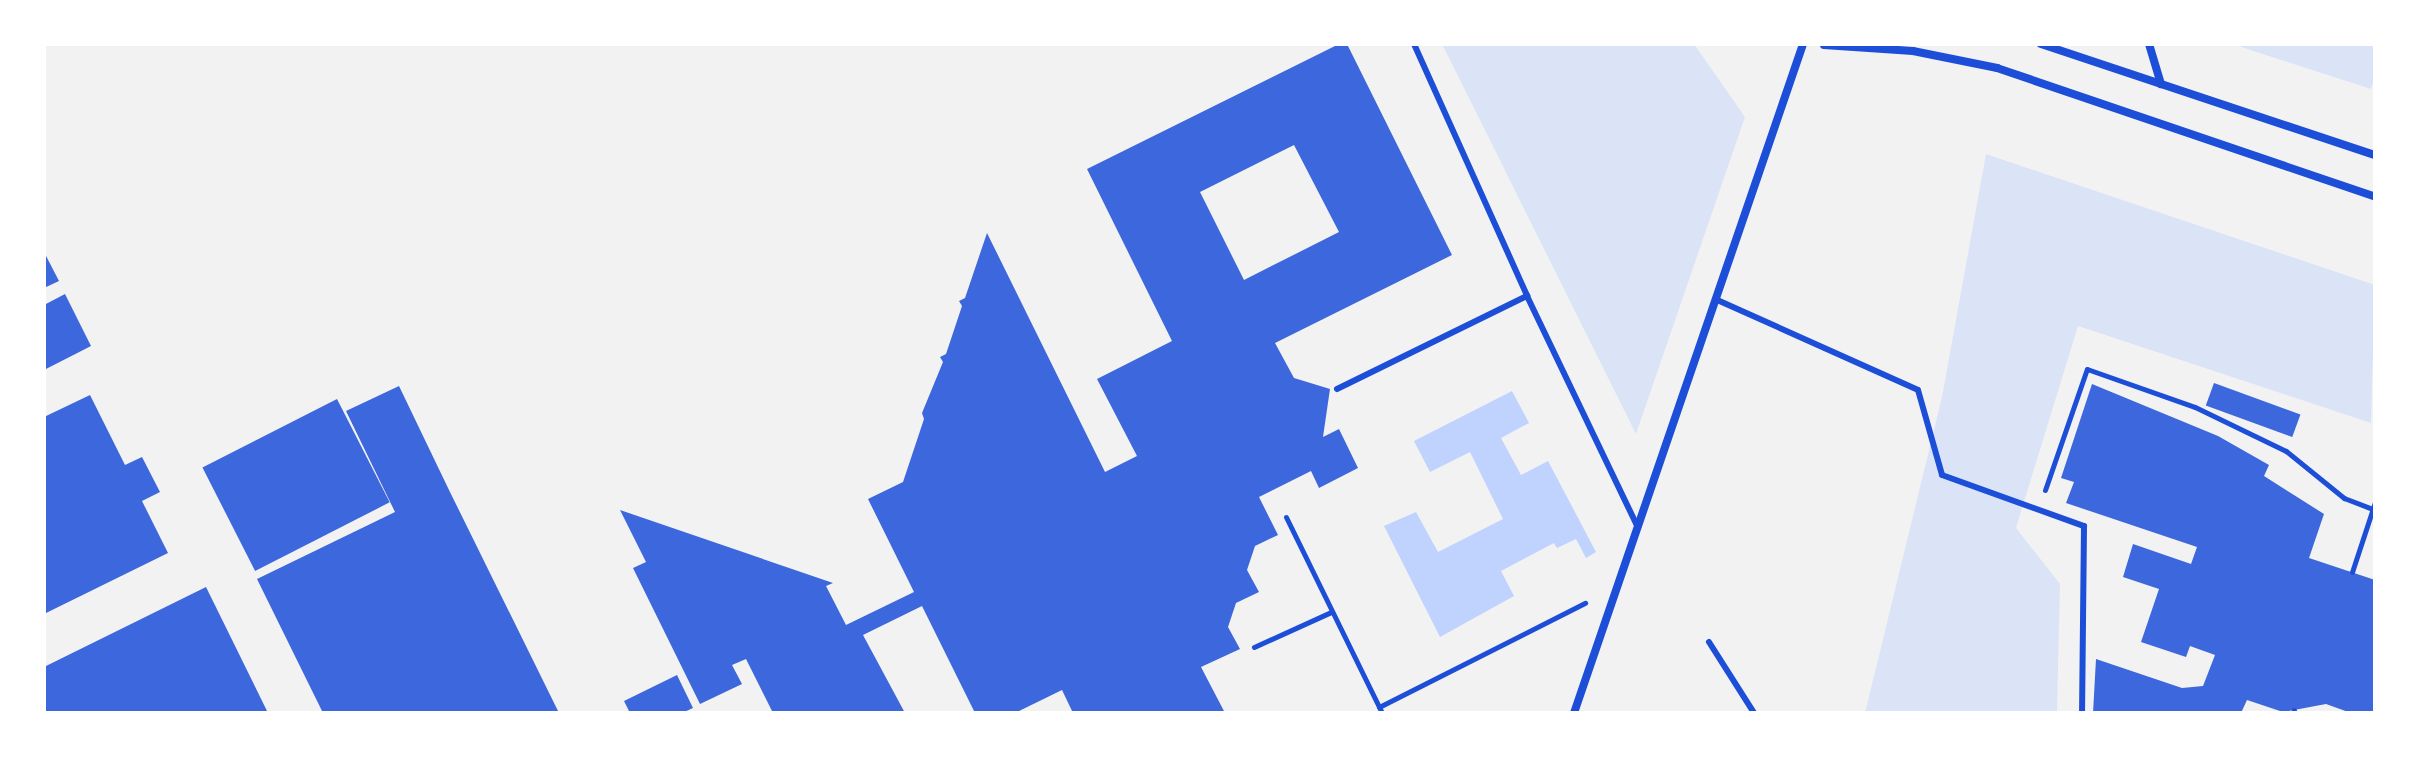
<!DOCTYPE html>
<html>
<head>
<meta charset="utf-8">
<style>
	body { margin:0 }
	#map { position:relative; width:2419px; height:757px; overflow:hidden; background:#f2f2f2; font-family:"Open Sans",sans-serif }
	div>[style] { position:absolute }
	.green>* { inset:0; background:#dbe4f7 }
	.water>* { inset:0; background:#bfd3fe }
	.building>* { inset:0; background:#3d67dc; transform-origin:0 0 }
	.path>* { height:5px; margin:-2.5px; padding:0 2.5px; transform-origin:2.5px; border-radius:2.5px; background:#1d4ed8 }
	.service>* { height:6px; margin:-3px; padding:0 3px; transform-origin:3px; border-radius:3px; background:#1d4ed8 }
	.minor>* { height:8px; margin:-4px; padding:0 4px; transform-origin:4px; border-radius:4px; background:#1d4ed8 }
	span { translate:-50% -50%; white-space:nowrap; text-align:center; line-height:1.15; -webkit-text-stroke:7px #fff; paint-order:stroke }
	.frame { position:absolute; inset:0; border:46px solid #fff; pointer-events:none }
</style>
</head>
<body>
<div id="map">
	<div class="green">
		<div style="clip-path:polygon(1442px 44px,1694px 44px,1745px 117px,1636px 434px)"></div>
		<div style="clip-path:polygon(2232px 44px,2375px 44px,2375px 77px,2371px 89px)"></div>
		<div style="clip-path:polygon(1986px 154px,2375px 285px,2371px 423px,2078px 326px,2016px 528px,2060px 584px,2057px 713px,1865px 713px,1942px 397px)"></div>
	</div>
	<div class="water">
		<div style="clip-path:polygon(1512px 391px,1529px 423px,1501px 438px,1521px 475px,1548px 461px,1596px 552px,1586px 558px,1576px 539px,1557px 548px,1554px 543px,1501px 571px,1514px 596px,1440px 637px,1384px 526px,1416px 512px,1438px 552px,1503px 519px,1470px 452px,1430px 472px,1414px 441px)"></div>
	</div>
	<div class="building">
		<div style="clip-path:polygon(evenodd,1339px 44px,1347px 44px,1452px 255px,1275px 343px,1294px 378px,1330px 389px,1323px 437px,1339px 429px,1358px 468px,1319px 488px,1311px 471px,1259px 497px,1278px 535px,1255px 546px,1247px 570px,1259px 592px,1236px 603px,1228px 627px,1240px 649px,1201px 667px,1225px 713px,1073px 713px,1062px 690px,1015px 713px,975px 713px,922px 606px,863px 635px,905px 713px,773px 713px,746px 659px,732px 665px,742px 684px,700px 704px,633px 568px,646px 562px,620px 510px,833px 583px,826px 586px,846px 625px,914px 592px,868px 499px,903px 482px,924px 419px,922px 413px,943px 362px,940px 357px,946px 354px,962px 306px,959px 301px,965px 298px,987px 233px,1105px 472px,1137px 456px,1097px 379px,1172px 341px,1087px 169px,1339px 44px,1294px 145px,1339px 232px,1244px 280px,1200px 192px,1294px 145px)"></div>
		<div style="clip-path:polygon(44px 252px,59px 281px,44px 288px)"></div>
		<div style="clip-path:polygon(65px 294px,91px 346px,44px 370px,44px 305px)"></div>
		<div style="left:2214px;top:383px;width:92px;height:24px;rotate:20deg"></div>
		<div style="clip-path:polygon(2092px 384px,2218px 436px,2269px 465px,2264px 476px,2324px 514px,2309px 558px,2375px 580px,2375px 713px,2351px 713px,2326px 704px,2283px 712px,2247px 700px,2241px 713px,2093px 713px,2096px 659px,2182px 688px,2203px 686px,2215px 655px,2190px 646px,2186px 657px,2141px 642px,2159px 589px,2123px 577px,2133px 544px,2191px 564px,2197px 547px,2066px 503px,2074px 482px,2061px 478px)"></div>
		<div style="clip-path:polygon(399px 386px,449px 490px,559px 713px,323px 713px,257px 579px,395px 512px,346px 411px)"></div>
		<div style="clip-path:polygon(90px 395px,125px 465px,142px 457px,160px 492px,142px 501px,168px 553px,44px 614px,44px 417px)"></div>
		<div style="left:337px;top:399px;width:116px;height:151px;rotate:63deg"></div>
		<div style="clip-path:polygon(206px 587px,268px 713px,44px 713px,44px 667px)"></div>
		<div style="clip-path:polygon(677px 675px,693px 708px,682px 713px,630px 713px,624px 701px)"></div>
	</div>
	<div class="path">
		<div style="left:2045px;top:490px;width:128px;rotate:-70.9deg"></div>
		<div style="left:2087px;top:369px;width:114px;rotate:19.4deg"></div>
		<div style="left:2195px;top:407px;width:101px;rotate:25.8deg"></div>
		<div style="left:2286px;top:451px;width:75px;rotate:39deg"></div>
		<div style="left:2344px;top:498px;width:31px;rotate:21deg"></div>
		<div style="left:1286px;top:517px;width:218px;rotate:63.9deg"></div>
		<div style="left:2352px;top:572px;width:74px;rotate:-71.8deg"></div>
		<div style="left:1254px;top:647px;width:85px;rotate:-24.4deg"></div>
		<div style="left:1379px;top:707px;width:231px;rotate:-26.8deg"></div>
		<div style="left:2293px;top:713px;width:3px;rotate:-72deg"></div>
	</div>
	<div class="service">
		<div style="left:1414px;top:44px;width:276px;rotate:65.8deg"></div>
		<div style="left:1715px;top:299px;width:222px;rotate:24.1deg"></div>
		<div style="left:1918px;top:390px;width:88px;rotate:74.2deg"></div>
		<div style="left:1942px;top:475px;width:151px;rotate:19.8deg"></div>
		<div style="left:2084px;top:526px;width:187px;rotate:90.6deg"></div>
		<div style="left:1337px;top:389px;width:212px;rotate:-26.1deg"></div>
		<div style="left:1527px;top:296px;width:257px;rotate:64.4deg"></div>
		<div style="left:1709px;top:642px;width:84px;rotate:57.6deg"></div>
	</div>
	<div class="minor">
		<div style="left:2041px;top:44px;width:352px;rotate:18.4deg"></div>
		<div style="left:2149px;top:44px;width:42px;rotate:73.3deg"></div>
		<div style="left:1824px;top:45px;width:89px;rotate:3.9deg"></div>
		<div style="left:1913px;top:51px;width:86px;rotate:11.4deg"></div>
		<div style="left:1997px;top:68px;width:399px;rotate:18.8deg"></div>
		<div style="left:1574px;top:713px;width:707px;rotate:-71.1deg"></div>
	</div>
	<div class="frame"></div>
</div>
</body>
</html>
